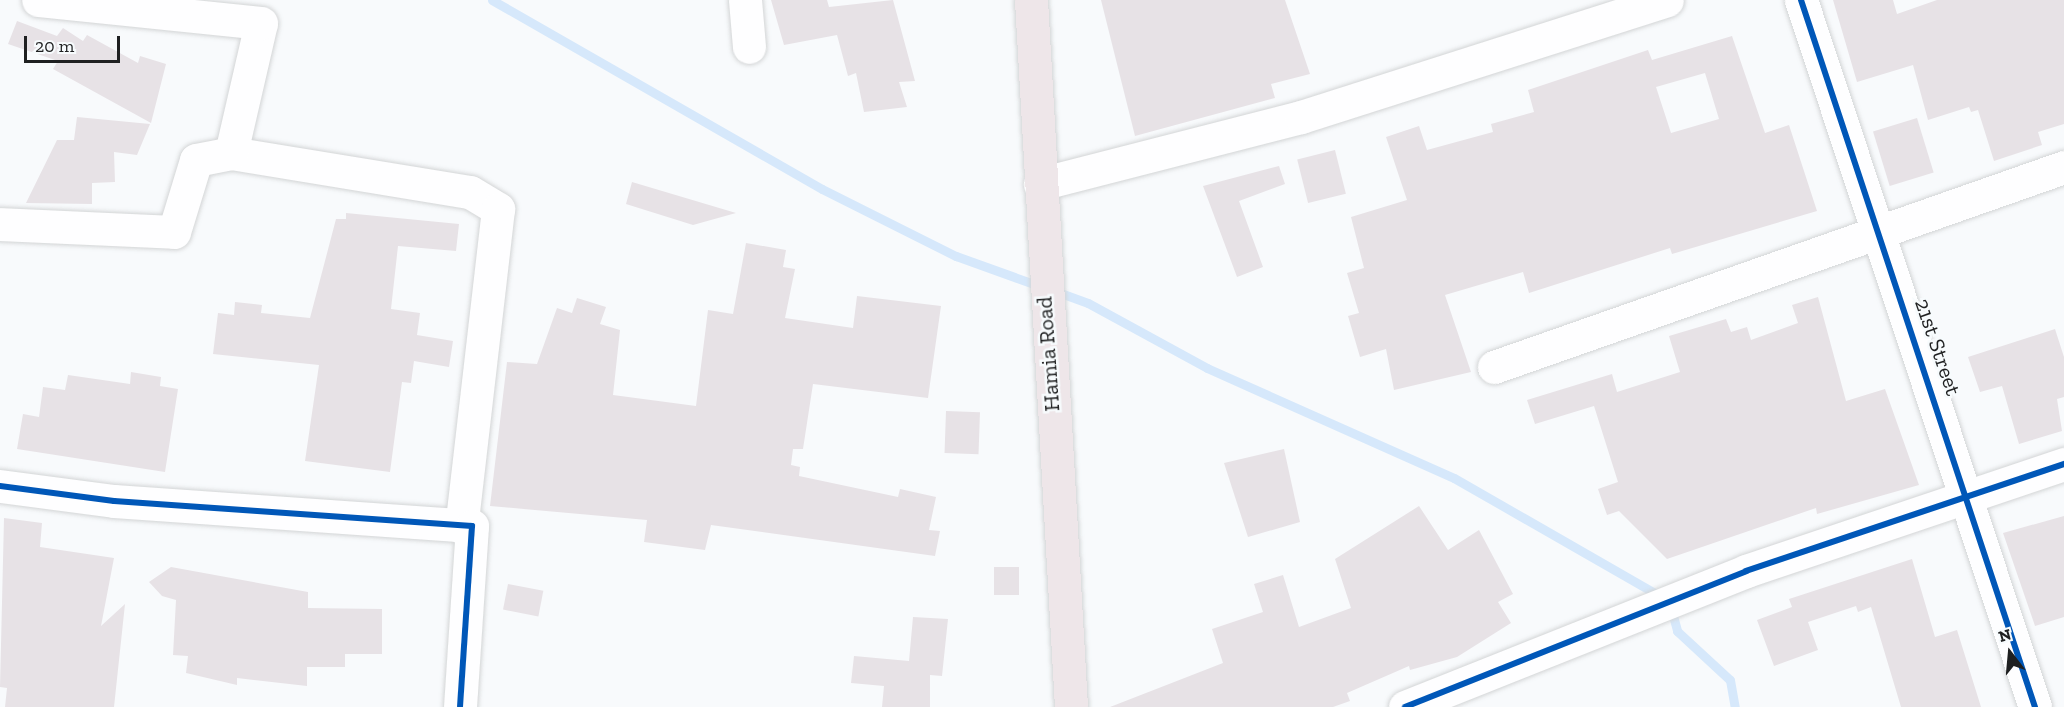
<!DOCTYPE html>
<html>
<head>
<meta charset="utf-8">
<style>
	body { margin:0 }
	#map { position:relative; width:2064px; height:707px; overflow:hidden; background:#f8fafc; font-family:"Zilla Slab",serif }
	div>[style] { position:absolute }
	.stream>* { height:9px; margin:-4.5px; padding:0 4.5px; transform-origin:4.5px; border-radius:4.5px; background:#d6e8fb }
	.building>* { inset:0; background:#e7e2e6; transform-origin:0 0 }
	.roads { filter:drop-shadow(0 0 2px #d3d5d6) drop-shadow(0 0 2px #d3d5d6) }
	.minor>* { height:33px; margin:-16.5px; padding:0 16.5px; transform-origin:16.5px; border-radius:16.5px; background:#fefeff }
	.major>* { height:33px; margin:-16.5px; padding:0 16.5px; transform-origin:16.5px; border-radius:16.5px; background:#eee6e9 }
	.cycleway>* { height:6px; margin:-3px; padding:0 3px; transform-origin:3px; border-radius:3px; background:#0057b8 }
	span { translate:-50% -50%; white-space:nowrap; text-align:center; line-height:1.15; -webkit-text-stroke:5px #f7fbfd; paint-order:stroke }
	.street-label { font-size:22px; color:#1f2021 }
	.north { position:absolute; left:1980px; top:623px; width:60px; height:60px; -webkit-text-stroke:4px #f7fbfd; paint-order:stroke; rotate:344deg; font-size:16px; font-weight:700; line-height:24px; text-align:center; color:#1f2021 }
	.north::after { content:''; display:block; margin:auto; width:21px; height:27px; background:#1f2021; clip-path:polygon(50% 0,100% 100%,50% 72%,0 100%) }
	.scale { position:absolute; left:24px; top:36px; width:96px; height:27px; box-sizing:border-box; border:3px solid #1f2021; border-top:0; padding-left:8px; font-size:18px; line-height:21px; white-space:nowrap; color:#1f2021; -webkit-text-stroke:4px #f7fbfd; paint-order:stroke }
</style>
</head>
<body>
<div id="map">
	<div class="stream">
		<div style="left:492px;top:0;width:380px;rotate:29.8deg"></div>
		<div style="left:822px;top:189px;width:150px;rotate:26.6deg"></div>
		<div style="left:956px;top:256px;width:91px;rotate:19.8deg"></div>
		<div style="left:1055px;top:291px;width:35px;rotate:20deg"></div>
		<div style="left:1088px;top:303px;width:136px;rotate:28.6deg"></div>
		<div style="left:1207px;top:368px;width:270px;rotate:24deg"></div>
		<div style="left:1454px;top:478px;width:237px;rotate:29.8deg"></div>
		<div style="left:1671px;top:608px;width:24px;rotate:75deg"></div>
		<div style="left:1677px;top:631px;width:72px;rotate:42.8deg"></div>
		<div style="left:1730px;top:680px;width:27px;rotate:80deg"></div>
	</div>
	<div class="building">
		<div style="clip-path:polygon(771px 0,827px 0,829px 7px,893px 0,915px 81px,899px 82px,907px 107px,864px 112px,856px 73px,848px 76px,837px 35px,784px 45px)"></div>
		<div style="clip-path:polygon(1101px 0,1285px 0,1310px 74px,1271px 84px,1275px 98px,1135px 136px)"></div>
		<div style="clip-path:polygon(1833px 0,1893px 0,1897px 14px,1937px 0,2064px 0,2064px 124px,2038px 132px,2042px 145px,1994px 161px,1978px 110px,1971px 112px,1969px 107px,1928px 120px,1913px 65px,1857px 82px)"></div>
		<div style="clip-path:polygon(17px 21px,57px 36px,63px 28px,83px 41px,87px 35px,138px 63px,140px 56px,166px 64px,151px 123px,53px 69px,58px 61px,8px 44px)"></div>
		<div style="clip-path:polygon(evenodd,1732px 36px,1765px 133px,1789px 125px,1817px 211px,1672px 254px,1670px 248px,1529px 293px,1523px 272px,1445px 295px,1471px 372px,1394px 390px,1386px 349px,1360px 357px,1348px 316px,1359px 313px,1347px 273px,1364px 268px,1351px 217px,1407px 200px,1386px 137px,1419px 126px,1427px 150px,1493px 132px,1491px 124px,1534px 112px,1528px 90px,1648px 50px,1652px 60px,1732px 36px,1705px 73px,1719px 119px,1671px 133px,1656px 87px,1705px 73px)"></div>
		<div style="clip-path:polygon(77px 117px,150px 124px,137px 155px,114px 152px,115px 182px,92px 183px,92px 204px,26px 203px,57px 140px,74px 140px)"></div>
		<div style="left:1917px;top:118px;width:57px;height:46px;rotate:73deg"></div>
		<div style="left:1335px;top:150px;width:45px;height:39px;rotate:76deg"></div>
		<div style="clip-path:polygon(1279px 166px,1285px 184px,1239px 201px,1263px 267px,1237px 277px,1203px 186px)"></div>
		<div style="clip-path:polygon(632px 182px,736px 213px,693px 225px,626px 204px)"></div>
		<div style="clip-path:polygon(346px 213px,459px 224px,456px 251px,398px 246px,391px 309px,420px 313px,417px 335px,453px 341px,449px 367px,414px 361px,411px 383px,402px 382px,390px 472px,305px 461px,319px 365px,213px 354px,218px 313px,234px 315px,235px 302px,262px 305px,261px 313px,310px 318px,336px 219px,346px 219px)"></div>
		<div style="clip-path:polygon(746px 243px,786px 250px,783px 267px,795px 269px,785px 318px,853px 328px,857px 296px,941px 306px,928px 398px,813px 384px,803px 449px,793px 449px,791px 465px,800px 467px,799px 476px,898px 497px,900px 489px,936px 497px,929px 530px,940px 531px,935px 556px,711px 525px,705px 550px,644px 542px,647px 520px,490px 506px,507px 362px,537px 364px,557px 308px,572px 313px,577px 298px,606px 307px,600px 324px,620px 330px,613px 395px,696px 406px,708px 310px,733px 314px)"></div>
		<div style="clip-path:polygon(1818px 297px,1846px 401px,1885px 389px,1919px 485px,1817px 514px,1816px 508px,1667px 559px,1619px 511px,1607px 515px,1598px 489px,1618px 482px,1594px 406px,1535px 424px,1527px 400px,1612px 374px,1617px 392px,1680px 372px,1669px 336px,1726px 319px,1731px 332px,1747px 327px,1751px 340px,1798px 323px,1792px 305px)"></div>
		<div style="clip-path:polygon(2055px 329px,2064px 357px,2064px 397px,2057px 399px,2062px 431px,2019px 444px,2002px 386px,1980px 392px,1968px 357px)"></div>
		<div style="clip-path:polygon(131px 372px,161px 377px,160px 386px,178px 389px,165px 472px,17px 449px,23px 414px,39px 417px,43px 387px,65px 390px,68px 375px,130px 384px)"></div>
		<div style="left:946px;top:411px;width:34px;height:42px;rotate:2deg"></div>
		<div style="clip-path:polygon(1284px 449px,1300px 522px,1248px 537px,1224px 463px)"></div>
		<div style="clip-path:polygon(1419px 506px,1448px 550px,1479px 530px,1513px 594px,1498px 602px,1511px 623px,1457px 657px,1410px 670px,1409px 666px,1347px 693px,1350px 701px,1333px 707px,1110px 707px,1223px 663px,1212px 629px,1263px 612px,1254px 584px,1283px 575px,1299px 627px,1351px 608px,1335px 559px)"></div>
		<div style="clip-path:polygon(2064px 516px,2064px 617px,2035px 626px,2003px 533px)"></div>
		<div style="clip-path:polygon(4px 518px,42px 523px,40px 547px,114px 558px,101px 626px,125px 604px,114px 707px,5px 707px,7px 688px,0 687px)"></div>
		<div style="clip-path:polygon(1912px 559px,1935px 637px,1957px 630px,1981px 707px,1901px 707px,1871px 607px,1858px 612px,1856px 606px,1808px 622px,1818px 650px,1774px 666px,1757px 620px,1792px 607px,1789px 599px)"></div>
		<div style="clip-path:polygon(171px 567px,308px 592px,308px 608px,382px 609px,382px 654px,345px 654px,345px 667px,307px 667px,307px 686px,237px 678px,237px 685px,186px 673px,188px 656px,173px 655px,176px 600px,162px 596px,149px 582px)"></div>
		<div style="left:994px;top:567px;width:25px;height:28px"></div>
		<div style="left:508px;top:584px;width:36px;height:26px;rotate:11deg"></div>
		<div style="clip-path:polygon(913px 617px,948px 619px,942px 676px,930px 675px,930px 707px,882px 707px,884px 686px,851px 683px,854px 656px,909px 661px)"></div>
	</div>
	<div class="roads">
		<div class="minor">
			<div style="left:745px;top:0;width:47px;rotate:85.1deg"></div>
			<div style="left:1801px;top:0;width:745px;rotate:71.69deg"></div>
			<div style="left:231px;top:153px;width:242px;rotate:9.3deg"></div>
			<div style="left:470px;top:192px;width:33px;rotate:31deg"></div>
			<div style="left:498px;top:209px;width:320px;rotate:96.6deg"></div>
			<div style="left:1040px;top:184px;width:269px;rotate:-14.4deg"></div>
			<div style="left:1301px;top:117px;width:384px;rotate:-17.7deg"></div>
			<div style="left:0;top:224px;width:174px;rotate:2.6deg"></div>
			<div style="left:174px;top:232px;width:75px;rotate:-73deg"></div>
			<div style="left:196px;top:160px;width:36px;rotate:-11deg"></div>
			<div style="left:231px;top:153px;width:133px;rotate:-77deg"></div>
			<div style="left:261px;top:23px;width:224px;rotate:-174.1deg"></div>
			<div style="left:1494px;top:367px;width:604px;rotate:-19.33deg"></div>
			<div style="left:0;top:486px;width:115px;rotate:7.5deg"></div>
			<div style="left:114px;top:501px;width:359px;rotate:4deg"></div>
			<div style="left:472px;top:526px;width:181px;rotate:93.8deg"></div>
			<div style="left:1405px;top:707px;width:367px;rotate:-21.7deg"></div>
			<div style="left:1746px;top:571px;width:336px;rotate:-18.6deg"></div>
		</div>
		<div class="major">
			<div style="left:1031px;top:0;width:708px;rotate:86.76deg"></div>
		</div>
	</div>
	<div class="cycleway">
		<div style="left:1801px;top:0;width:745px;rotate:71.69deg"></div>
		<div style="left:0;top:486px;width:115px;rotate:7.5deg"></div>
		<div style="left:114px;top:501px;width:359px;rotate:4deg"></div>
		<div style="left:472px;top:526px;width:181px;rotate:93.8deg"></div>
		<div style="left:1405px;top:707px;width:367px;rotate:-21.7deg"></div>
		<div style="left:1746px;top:571px;width:336px;rotate:-18.6deg"></div>
	</div>
	<div class="street-label">
		<span style="left:1938px;top:347px;rotate:71deg">21st Street</span>
		<span style="left:1048px;top:354px;rotate:-94deg">Hamia Road</span>
	</div>
	<div class="north">N</div>
	<div class="scale">20 m</div>
</div>
</body>
</html>
